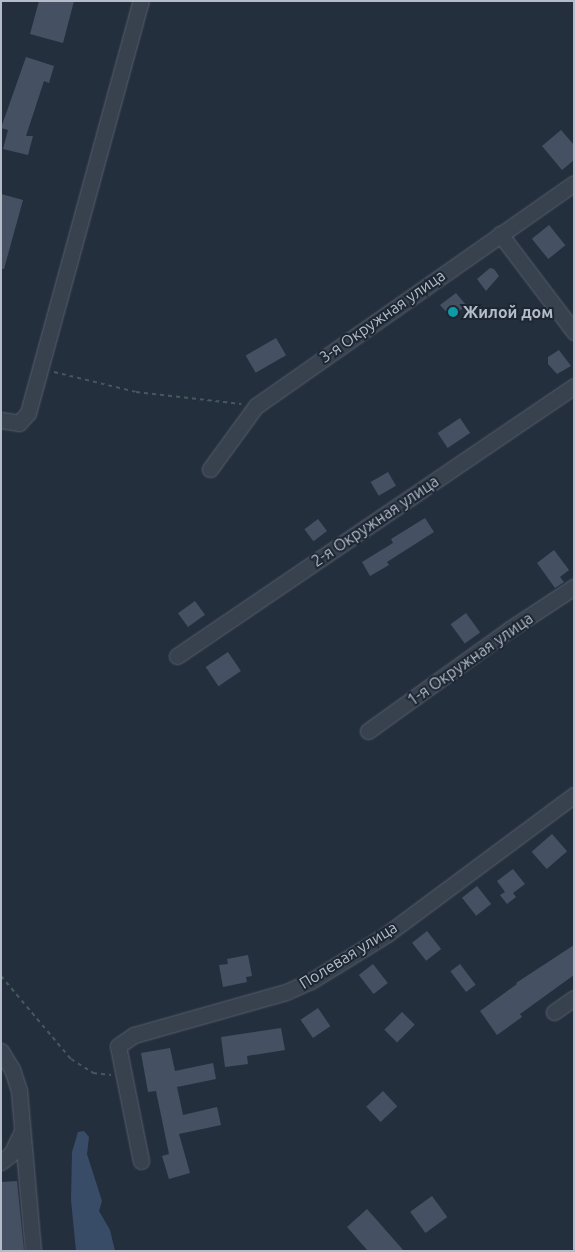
<!DOCTYPE html>
<html>
<head>
<meta charset="utf-8">
<style>
	body { margin:0 }
	#map { position:relative; width:575px; height:1252px; overflow:hidden; background:#242f3e; font-family:Ubuntu,sans-serif }
	div>[style] { position:absolute }
	.water>* { inset:0; background:#394c67 }
	.building>* { inset:0; background:#455162; transform-origin:0 0 }
	.path>* { height:2px; margin-top:-1px; transform-origin:0; background:repeating-linear-gradient(90deg,#44595c 0 4px,transparent 0 8px) }
	.roads { filter:drop-shadow(0 0 1px #565f6c) drop-shadow(0 0 1px #565f6c) }
	.minor>* { height:15px; margin:-7.5px; padding:0 7.5px; transform-origin:7.5px; border-radius:7.5px; background:#38414e }
	.dots>* { width:14px; height:14px; translate:-50% -50%; box-sizing:border-box; border:2px solid #1d2633; border-radius:50% }
	span { translate:-50% -50%; white-space:nowrap; text-align:center; line-height:1.15; -webkit-text-stroke:4px #1d2633; paint-order:stroke }
	.poi-label { font-size:16px; color:#b4bcc9; font-weight:700 }
	.left { translate:0 -50%; text-align:left }
	.street-label { font-size:16px; color:#b4bcc9 }
	.frame { position:absolute; inset:0; border:2px solid #b4bcc9; pointer-events:none }
</style>
</head>
<body>
<div id="map">
	<div class="water">
		<div style="clip-path:polygon(84px 1131px,89px 1137px,87px 1154px,102px 1201px,99px 1211px,110px 1230px,115px 1251px,76px 1251px,71px 1200px,72px 1152px,78px 1132px)"></div>
	</div>
	<div class="building">
		<div style="clip-path:polygon(39px 1px,74px 1px,63px 43px,30px 34px)"></div>
		<div style="clip-path:polygon(26px 57px,54px 66px,49px 83px,44px 81px,26px 136px,33px 136px,28px 155px,3px 149px,8px 130px,1px 128px)"></div>
		<div style="clip-path:polygon(561px 130px,574px 145px,574px 160px,562px 170px,542px 146px)"></div>
		<div style="clip-path:polygon(1px 194px,23px 200px,4px 269px,1px 269px)"></div>
		<div style="left:549px;top:225px;width:26px;height:22px;rotate:51deg"></div>
		<div style="clip-path:polygon(490px 268px,494px 269px,499px 276px,486px 291px,477px 279px)"></div>
		<div style="clip-path:polygon(456px 293px,466px 305px,452px 318px,440px 305px)"></div>
		<div style="left:276px;top:338px;width:20px;height:35px;rotate:60deg"></div>
		<div style="clip-path:polygon(559px 350px,571px 366px,557px 374px,548px 364px,548px 357px)"></div>
		<div style="left:460px;top:418px;width:18px;height:27px;rotate:56deg"></div>
		<div style="left:388px;top:472px;width:16px;height:20px;rotate:60deg"></div>
		<div style="clip-path:polygon(425px 518px,434px 532px,387px 562px,389px 565px,370px 576px,362px 562px,393px 543px,391px 539px)"></div>
		<div style="left:318px;top:519px;width:15px;height:17px;rotate:53deg"></div>
		<div style="clip-path:polygon(554px 550px,569px 570px,560px 577px,564px 582px,555px 588px,537px 563px)"></div>
		<div style="left:195px;top:601px;width:17px;height:21px;rotate:54deg"></div>
		<div style="left:466px;top:613px;width:24px;height:19px;rotate:54deg"></div>
		<div style="left:228px;top:652px;width:23px;height:27px;rotate:56deg"></div>
		<div style="left:552px;top:834px;width:23px;height:27px;rotate:49deg"></div>
		<div style="clip-path:polygon(513px 869px,525px 884px,513px 893px,516px 897px,507px 904px,500px 895px,505px 892px,497px 881px)"></div>
		<div style="left:477px;top:886px;width:23px;height:19px;rotate:52deg"></div>
		<div style="left:427px;top:931px;width:23px;height:19px;rotate:52deg"></div>
		<div style="clip-path:polygon(574px 945px,574px 975px,520px 1014px,522px 1017px,497px 1035px,480px 1011px,517px 984px,516px 983px)"></div>
		<div style="clip-path:polygon(248px 955px,252px 976px,246px 977px,247px 982px,223px 987px,219px 965px,228px 964px,227px 959px)"></div>
		<div style="left:373px;top:964px;width:24px;height:18px;rotate:52deg"></div>
		<div style="left:460px;top:964px;width:26px;height:12px;rotate:53deg"></div>
		<div style="left:318px;top:1008px;width:22px;height:21px;rotate:56deg"></div>
		<div style="left:402px;top:1012px;width:18px;height:25px;rotate:45deg"></div>
		<div style="clip-path:polygon(281px 1028px,285px 1050px,247px 1056px,248px 1064px,225px 1067px,221px 1037px)"></div>
		<div style="clip-path:polygon(170px 1048px,175px 1071px,213px 1063px,216px 1079px,177px 1087px,183px 1115px,217px 1107px,221px 1125px,179px 1134px,190px 1173px,169px 1179px,162px 1156px,169px 1154px,156px 1091px,148px 1092px,141px 1053px)"></div>
		<div style="left:383px;top:1091px;width:21px;height:23px;rotate:47deg"></div>
		<div style="clip-path:polygon(17px 1181px,24px 1251px,1px 1251px,1px 1182px)"></div>
		<div style="left:432px;top:1196px;width:26px;height:27px;rotate:54deg"></div>
		<div style="clip-path:polygon(367px 1209px,404px 1251px,368px 1251px,347px 1227px)"></div>
	</div>
	<div class="path">
		<div style="left:54px;top:372px;width:84px;rotate:13.7deg"></div>
		<div style="left:136px;top:392px;width:106px;rotate:6.5deg"></div>
		<div style="left:1px;top:976px;width:109px;rotate:49.9deg"></div>
		<div style="left:71px;top:1059px;width:26px;rotate:32deg"></div>
		<div style="left:93px;top:1073px;width:18px;rotate:6deg"></div>
	</div>
	<div class="roads">
		<div class="minor">
			<div style="left:500px;top:234px;width:123px;rotate:52.9deg"></div>
			<div style="left:1px;top:420px;width:18px;rotate:9deg"></div>
			<div style="left:19px;top:423px;width:13px;rotate:-48deg"></div>
			<div style="left:28px;top:413px;width:427px;rotate:-74.7deg"></div>
			<div style="left:210px;top:469px;width:78px;rotate:-53.9deg"></div>
			<div style="left:256px;top:406px;width:388px;rotate:-35deg"></div>
			<div style="left:177px;top:656px;width:480px;rotate:-34.2deg"></div>
			<div style="left:368px;top:731px;width:175px;rotate:-35.7deg"></div>
			<div style="left:510px;top:629px;width:77px;rotate:-33.3deg"></div>
			<div style="left:554px;top:1012px;width:24px;rotate:-35deg"></div>
			<div style="left:1px;top:1051px;width:21px;rotate:59deg"></div>
			<div style="left:12px;top:1069px;width:23px;rotate:72deg"></div>
			<div style="left:19px;top:1091px;width:161px;rotate:85deg"></div>
			<div style="left:141px;top:1161px;width:117px;rotate:-101.3deg"></div>
			<div style="left:118px;top:1046px;width:19px;rotate:-35deg"></div>
			<div style="left:134px;top:1035px;width:158px;rotate:-15.8deg"></div>
			<div style="left:286px;top:992px;width:27px;rotate:-24deg"></div>
			<div style="left:311px;top:981px;width:89px;rotate:-31.7deg"></div>
			<div style="left:387px;top:934px;width:233px;rotate:-36.6deg"></div>
			<div style="left:1px;top:1162px;width:13px;rotate:-39deg"></div>
			<div style="left:11px;top:1154px;width:25px;rotate:-64deg"></div>
		</div>
	</div>
	<div class="dots">
		<div style="left:453px;top:312px;background:#0f9aa8"></div>
	</div>
	<div class="poi-label">
		<span class="left" style="left:463px;top:312px">Жилой дом</span>
	</div>
	<div class="street-label">
		<span style="left:382px;top:316px;rotate:-35deg">3-я Окружная улица</span>
		<span style="left:375px;top:521px;rotate:-34deg">2-я Окружная улица</span>
		<span style="left:470px;top:659px;rotate:-35deg">1-я Окружная улица</span>
		<span style="left:348px;top:955px;rotate:-32deg">Полевая улица</span>
	</div>
	<div class="frame"></div>
</div>
</body>
</html>
